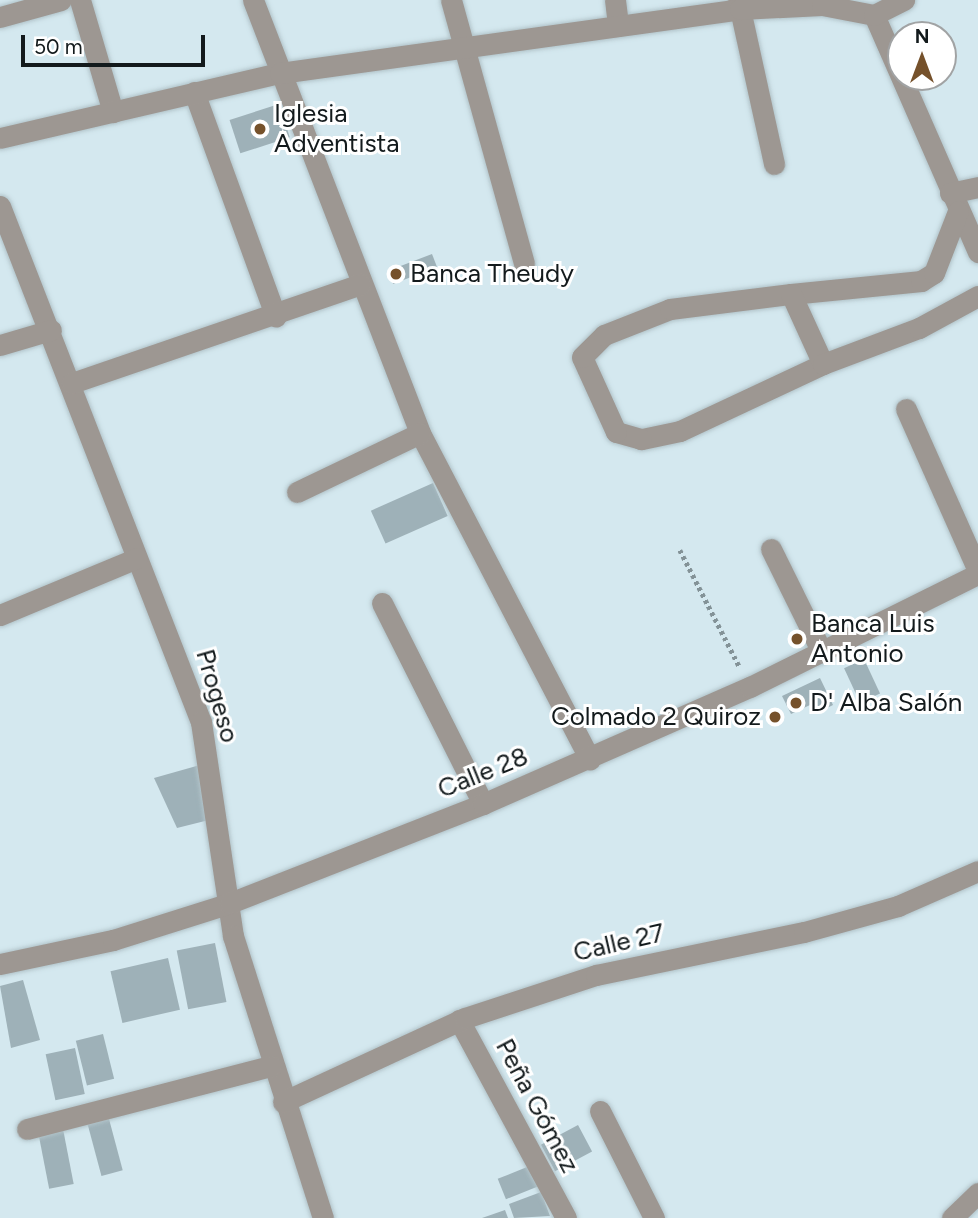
<!DOCTYPE html>
<html>
<head>
<meta charset="utf-8">
<style>
	body { margin:0 }
	#map { position:relative; width:978px; height:1218px; overflow:hidden; background:#d4e8ef; font-family:Figtree,sans-serif }
	div>[style] { position:absolute }
	.building>* { inset:0; background:#9eb1b8; transform-origin:0 0 }
	.path>* { height:4.5px; margin-top:-2.25px; transform-origin:0; background:repeating-linear-gradient(90deg,#839297 0 3.5px,transparent 0 7px) }
	.roads { filter:drop-shadow(0 0 2px #b1c3c9) drop-shadow(0 0 2px #b1c3c9) }
	.minor>* { height:21px; margin:-10.5px; padding:0 10.5px; transform-origin:10.5px; border-radius:10.5px; background:#9d9792 }
	.dots>* { width:19px; height:19px; translate:-50% -50%; box-sizing:border-box; border:4px solid #fff; border-radius:50% }
	span { translate:-50% -50%; white-space:nowrap; text-align:center; line-height:1.15; -webkit-text-stroke:6px #fff; paint-order:stroke }
	.poi-label { font-size:26px; color:#131a1c }
	.left { translate:0 -50%; text-align:left }
	.right { translate:-100% -50%; text-align:right }
	.street-label { font-size:26px; color:#131a1c }
	.north { position:absolute; left:887px; top:21px; width:70px; height:70px; box-sizing:border-box; background:#fff; border:2px solid #a1a3a4; border-radius:50%; rotate:0deg; font-size:19px; font-weight:700; line-height:28px; text-align:center; color:#131a1c }
	.north::after { content:''; display:block; margin:auto; width:24px; height:32px; background:#75512b; clip-path:polygon(50% 0,100% 100%,50% 72%,0 100%) }
	.scale { position:absolute; left:21px; top:35px; width:184px; height:32px; box-sizing:border-box; border:4px solid #131a1c; border-top:0; padding-left:9px; font-size:21px; line-height:24px; white-space:nowrap; color:#131a1c; -webkit-text-stroke:5px #fff; paint-order:stroke }
</style>
</head>
<body>
<div id="map">
	<div class="building">
		<div style="left:279px;top:104px;width:35px;height:52px;rotate:72deg"></div>
		<div style="left:432px;top:254px;width:14px;height:47px;rotate:69deg"></div>
		<div style="left:433px;top:483px;width:36px;height:68px;rotate:66deg"></div>
		<div style="left:864px;top:659px;width:38px;height:22px;rotate:65deg"></div>
		<div style="clip-path:polygon(820px 678px,833px 705px,815px 714px,810px 705px,791px 714px,782px 696px)"></div>
		<div style="left:778px;top:709px;width:13px;height:12px;rotate:67deg"></div>
		<div style="clip-path:polygon(200px 765px,209px 820px,177px 828px,154px 778px)"></div>
		<div style="left:215px;top:943px;width:60px;height:39px;rotate:79deg"></div>
		<div style="left:168px;top:958px;width:53px;height:59px;rotate:77deg"></div>
		<div style="clip-path:polygon(23px 980px,40px 1040px,11px 1048px,0 986px)"></div>
		<div style="left:103px;top:1034px;width:46px;height:28px;rotate:76deg"></div>
		<div style="left:75px;top:1048px;width:47px;height:30px;rotate:78deg"></div>
		<div style="left:109px;top:1119px;width:53px;height:22px;rotate:75deg"></div>
		<div style="left:578px;top:1125px;width:30px;height:42px;rotate:62deg"></div>
		<div style="left:63px;top:1129px;width:56px;height:25px;rotate:79deg"></div>
		<div style="left:532px;top:1165px;width:22px;height:37px;rotate:68deg"></div>
		<div style="clip-path:polygon(541px 1192px,550px 1216px,514px 1218px,509px 1204px)"></div>
		<div style="clip-path:polygon(505px 1210px,508px 1218px,482px 1218px)"></div>
	</div>
	<div class="path">
		<div style="left:680px;top:550px;width:132px;rotate:63deg"></div>
	</div>
	<div class="roads">
		<div class="minor">
			<div style="left:80px;top:0;width:117px;rotate:73.6deg"></div>
			<div style="left:253px;top:0;width:464px;rotate:68.9deg"></div>
			<div style="left:420px;top:433px;width:368px;rotate:62.5deg"></div>
			<div style="left:451px;top:0;width:273px;rotate:74.5deg"></div>
			<div style="left:615px;top:0;width:26px;rotate:83deg"></div>
			<div style="left:738px;top:0;width:168px;rotate:77.6deg"></div>
			<div style="left:874px;top:15px;width:259px;rotate:66.3deg"></div>
			<div style="left:0;top:17px;width:63px;rotate:-15.6deg"></div>
			<div style="left:194px;top:92px;width:239px;rotate:70deg"></div>
			<div style="left:0;top:138px;width:287px;rotate:-13.1deg"></div>
			<div style="left:280px;top:73px;width:464px;rotate:-7.9deg"></div>
			<div style="left:740px;top:9px;width:82px;rotate:-2.8deg"></div>
			<div style="left:822px;top:5px;width:53px;rotate:10.9deg"></div>
			<div style="left:874px;top:15px;width:34px;rotate:-27deg"></div>
			<div style="left:950px;top:193px;width:29px;rotate:-12deg"></div>
			<div style="left:0;top:206px;width:554px;rotate:68.72deg"></div>
			<div style="left:201px;top:722px;width:216px;rotate:81.5deg"></div>
			<div style="left:233px;top:936px;width:296px;rotate:72.3deg"></div>
			<div style="left:791px;top:294px;width:131px;rotate:-5.7deg"></div>
			<div style="left:921px;top:281px;width:15px;rotate:-32deg"></div>
			<div style="left:934px;top:273px;width:66px;rotate:-68.8deg"></div>
			<div style="left:0;top:345px;width:53px;rotate:-16.4deg"></div>
			<div style="left:823px;top:364px;width:158px;rotate:154.9deg"></div>
			<div style="left:680px;top:431px;width:40px;rotate:168deg"></div>
			<div style="left:641px;top:439px;width:26px;rotate:-164deg"></div>
			<div style="left:616px;top:432px;width:82px;rotate:-114.4deg"></div>
			<div style="left:582px;top:357px;width:31px;rotate:-45deg"></div>
			<div style="left:604px;top:335px;width:71px;rotate:-21.5deg"></div>
			<div style="left:670px;top:309px;width:122px;rotate:-7.1deg"></div>
			<div style="left:791px;top:294px;width:77px;rotate:65.4deg"></div>
			<div style="left:823px;top:364px;width:103px;rotate:-20.6deg"></div>
			<div style="left:919px;top:328px;width:67px;rotate:-28.5deg"></div>
			<div style="left:72px;top:383px;width:305px;rotate:-18.9deg"></div>
			<div style="left:906px;top:409px;width:177px;rotate:66deg"></div>
			<div style="left:297px;top:492px;width:136px;rotate:-25.6deg"></div>
			<div style="left:771px;top:549px;width:115px;rotate:63.7deg"></div>
			<div style="left:382px;top:603px;width:225px;rotate:63.3deg"></div>
			<div style="left:0;top:615px;width:148px;rotate:-22.6deg"></div>
			<div style="left:0;top:964px;width:116px;rotate:-12deg"></div>
			<div style="left:113px;top:940px;width:123px;rotate:-17.5deg"></div>
			<div style="left:230px;top:903px;width:272px;rotate:-21.4deg"></div>
			<div style="left:483px;top:804px;width:292px;rotate:-23.7deg"></div>
			<div style="left:750px;top:687px;width:254px;rotate:-26.4deg"></div>
			<div style="left:459px;top:1020px;width:225px;rotate:61.6deg"></div>
			<div style="left:283px;top:1102px;width:200px;rotate:-24.8deg"></div>
			<div style="left:465px;top:1018px;width:138px;rotate:-18.2deg"></div>
			<div style="left:596px;top:975px;width:212px;rotate:-11.7deg"></div>
			<div style="left:804px;top:932px;width:98px;rotate:-15.5deg"></div>
			<div style="left:898px;top:906px;width:87px;rotate:-23.6deg"></div>
			<div style="left:600px;top:1111px;width:120px;rotate:63.2deg"></div>
			<div style="left:27px;top:1129px;width:252px;rotate:-14.5deg"></div>
			<div style="left:952px;top:1218px;width:36px;rotate:-44deg"></div>
		</div>
	</div>
	<div class="dots">
		<div style="left:260px;top:129px;background:#75512b"></div>
		<div style="left:396px;top:274px;background:#75512b"></div>
		<div style="left:797px;top:639px;background:#75512b"></div>
		<div style="left:796px;top:703px;background:#75512b"></div>
		<div style="left:775px;top:717px;background:#75512b"></div>
	</div>
	<div class="poi-label">
		<span class="left" style="left:274px;top:129px">Iglesia<br>Adventista</span>
		<span class="left" style="left:410px;top:274px">Banca Theudy</span>
		<span class="left" style="left:811px;top:639px">Banca Luis<br>Antonio</span>
		<span class="left" style="left:810px;top:703px">D' Alba Salón</span>
		<span class="right" style="left:761px;top:717px">Colmado 2 Quiroz</span>
	</div>
	<div class="street-label">
		<span style="left:217px;top:696px;rotate:74deg">Progeso</span>
		<span style="left:483px;top:773px;rotate:-22deg">Calle 28</span>
		<span style="left:619px;top:943px;rotate:-13deg">Calle 27</span>
		<span style="left:537px;top:1106px;rotate:62deg">Peña Gómez</span>
	</div>
	<div class="north">N</div>
	<div class="scale">50 m</div>
</div>
</body>
</html>
